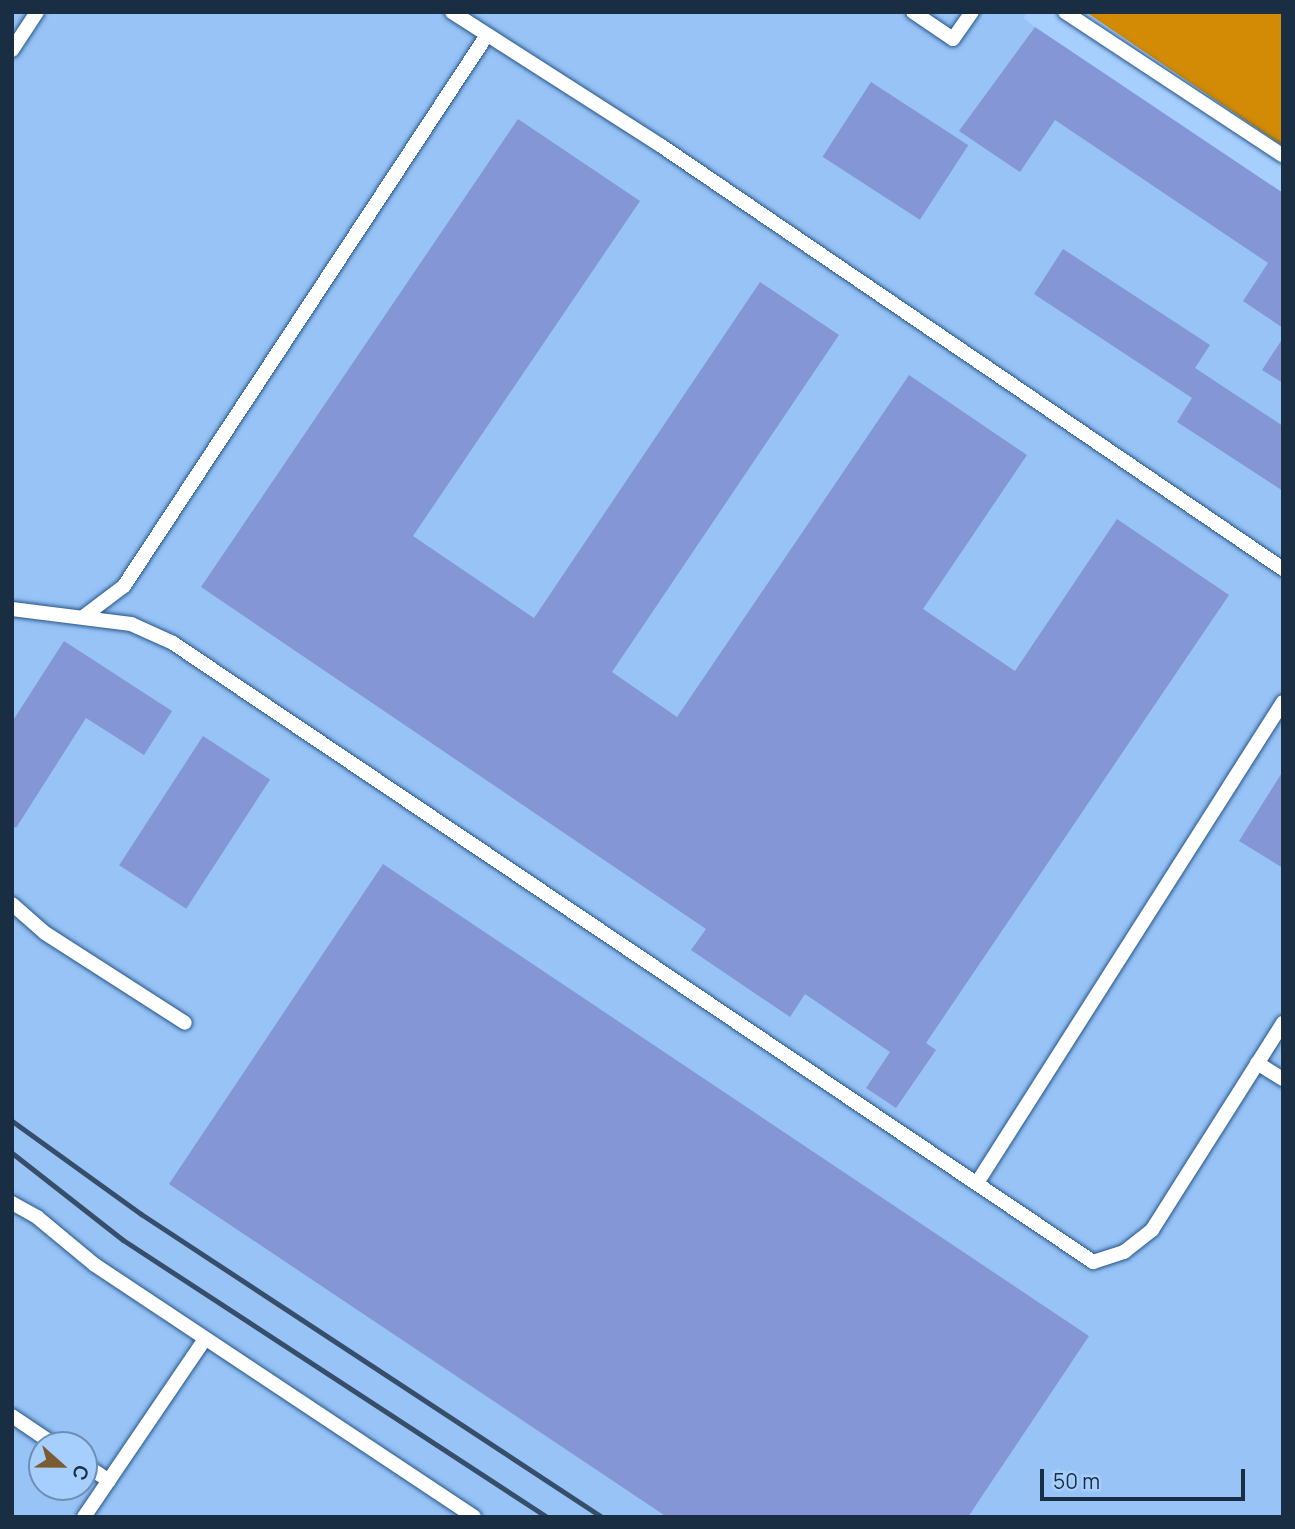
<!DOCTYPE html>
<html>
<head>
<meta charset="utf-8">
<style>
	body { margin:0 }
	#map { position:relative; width:1295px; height:1529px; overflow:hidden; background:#a7cffe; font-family:Manrope,sans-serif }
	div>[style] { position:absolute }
	.built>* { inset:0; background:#97c3f6 }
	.green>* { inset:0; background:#d38b05 }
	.building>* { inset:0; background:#8596d7; transform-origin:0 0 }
	.roads { filter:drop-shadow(0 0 2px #265588) drop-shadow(0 0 2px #265588) }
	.lane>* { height:14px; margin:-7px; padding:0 7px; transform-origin:7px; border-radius:7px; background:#fff }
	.rail>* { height:5px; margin:-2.5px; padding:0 2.5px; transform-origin:2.5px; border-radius:2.5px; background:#364e69 }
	span { translate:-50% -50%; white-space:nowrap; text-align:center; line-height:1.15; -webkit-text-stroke:5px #a7cffe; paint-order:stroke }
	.frame { position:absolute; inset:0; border:14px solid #192d43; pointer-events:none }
	.north { position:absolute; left:28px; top:1431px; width:70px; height:70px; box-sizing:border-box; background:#a7cffe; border:2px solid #6e8eb3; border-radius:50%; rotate:111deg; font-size:19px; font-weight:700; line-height:28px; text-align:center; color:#192d43 }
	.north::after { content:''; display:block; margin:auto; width:24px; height:32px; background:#7b5b31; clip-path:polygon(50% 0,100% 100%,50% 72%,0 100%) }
	.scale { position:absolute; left:1040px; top:1469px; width:205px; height:32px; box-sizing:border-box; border:4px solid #192d43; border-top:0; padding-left:9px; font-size:21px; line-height:24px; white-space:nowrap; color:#192d43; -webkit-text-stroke:5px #a7cffe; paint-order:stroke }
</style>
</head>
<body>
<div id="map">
	<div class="built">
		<div style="clip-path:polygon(evenodd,12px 12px,1027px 12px,1024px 18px,1035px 27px,1283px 193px,1283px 1517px,12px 1517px,12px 12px,42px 1445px,84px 1445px,84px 1487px,42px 1487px,42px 1445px)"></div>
	</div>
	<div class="green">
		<div style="clip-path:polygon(1086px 12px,1283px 12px,1283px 146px)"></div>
	</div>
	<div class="building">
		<div style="clip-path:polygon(1035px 27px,1283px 193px,1283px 328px,1243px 301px,1268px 263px,1055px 120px,1020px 172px,959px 131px)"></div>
		<div style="left:871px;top:82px;width:116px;height:89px;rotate:33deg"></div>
		<div style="clip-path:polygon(518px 119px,640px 201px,413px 536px,534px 618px,760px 282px,839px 335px,612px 672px,677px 717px,909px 375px,1027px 455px,923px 609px,1015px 671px,1117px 519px,1229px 595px,926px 1043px,936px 1050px,896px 1108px,866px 1088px,890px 1052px,805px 994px,790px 1017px,691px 950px,706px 929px,201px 587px)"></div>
		<div style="clip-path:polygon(1063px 249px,1210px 345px,1195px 368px,1283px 426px,1283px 491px,1177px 422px,1192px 398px,1034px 294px)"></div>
		<div style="clip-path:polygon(1283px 338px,1283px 383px,1262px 370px)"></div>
		<div style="clip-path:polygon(64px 641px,172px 711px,144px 755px,86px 718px,16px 828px,12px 825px,12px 722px)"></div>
		<div style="left:203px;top:736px;width:80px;height:154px;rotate:33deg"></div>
		<div style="clip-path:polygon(1283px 771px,1283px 868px,1239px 841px)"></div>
		<div style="clip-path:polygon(383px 864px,1089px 1336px,968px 1517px,667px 1517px,169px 1184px)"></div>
	</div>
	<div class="roads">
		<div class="lane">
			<div style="left:452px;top:12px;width:247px;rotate:32.6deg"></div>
			<div style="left:660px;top:145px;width:754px;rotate:34.24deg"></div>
			<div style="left:913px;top:12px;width:48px;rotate:34deg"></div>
			<div style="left:953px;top:39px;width:33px;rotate:-55deg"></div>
			<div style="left:1065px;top:12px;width:261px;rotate:33.4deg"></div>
			<div style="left:12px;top:50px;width:45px;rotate:-56.7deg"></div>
			<div style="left:12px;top:609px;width:120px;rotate:7.2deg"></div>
			<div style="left:131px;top:624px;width:46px;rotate:24.3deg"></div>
			<div style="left:173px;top:643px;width:1109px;rotate:33.93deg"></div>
			<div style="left:1093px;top:1262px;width:33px;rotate:-18deg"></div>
			<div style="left:1124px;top:1252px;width:36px;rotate:-38deg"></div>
			<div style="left:1152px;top:1230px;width:245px;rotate:-57.7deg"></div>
			<div style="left:83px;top:617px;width:51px;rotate:-37.1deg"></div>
			<div style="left:124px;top:586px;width:660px;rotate:-56.62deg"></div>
			<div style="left:12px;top:904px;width:44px;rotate:41.3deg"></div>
			<div style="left:45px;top:933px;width:166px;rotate:32.7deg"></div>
			<div style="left:1257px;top:1063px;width:31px;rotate:32deg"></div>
			<div style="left:977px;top:1183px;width:570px;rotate:-57.54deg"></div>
			<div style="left:12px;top:1203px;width:29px;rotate:29deg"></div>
			<div style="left:37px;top:1217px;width:75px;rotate:39.6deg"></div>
			<div style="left:95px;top:1265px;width:455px;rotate:33.6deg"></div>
			<div style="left:12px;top:1416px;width:52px;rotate:34deg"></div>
			<div style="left:84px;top:1464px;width:30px;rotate:34deg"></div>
			<div style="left:84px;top:1517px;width:215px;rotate:-55.8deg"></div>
		</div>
	</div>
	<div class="rail">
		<div style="left:12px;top:1121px;width:159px;rotate:35.8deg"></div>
		<div style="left:141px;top:1214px;width:552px;rotate:33.32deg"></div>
		<div style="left:12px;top:1153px;width:141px;rotate:38.1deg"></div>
		<div style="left:123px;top:1240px;width:506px;rotate:33.16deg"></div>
	</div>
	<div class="frame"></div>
	<div class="north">С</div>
	<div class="scale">50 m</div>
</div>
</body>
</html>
